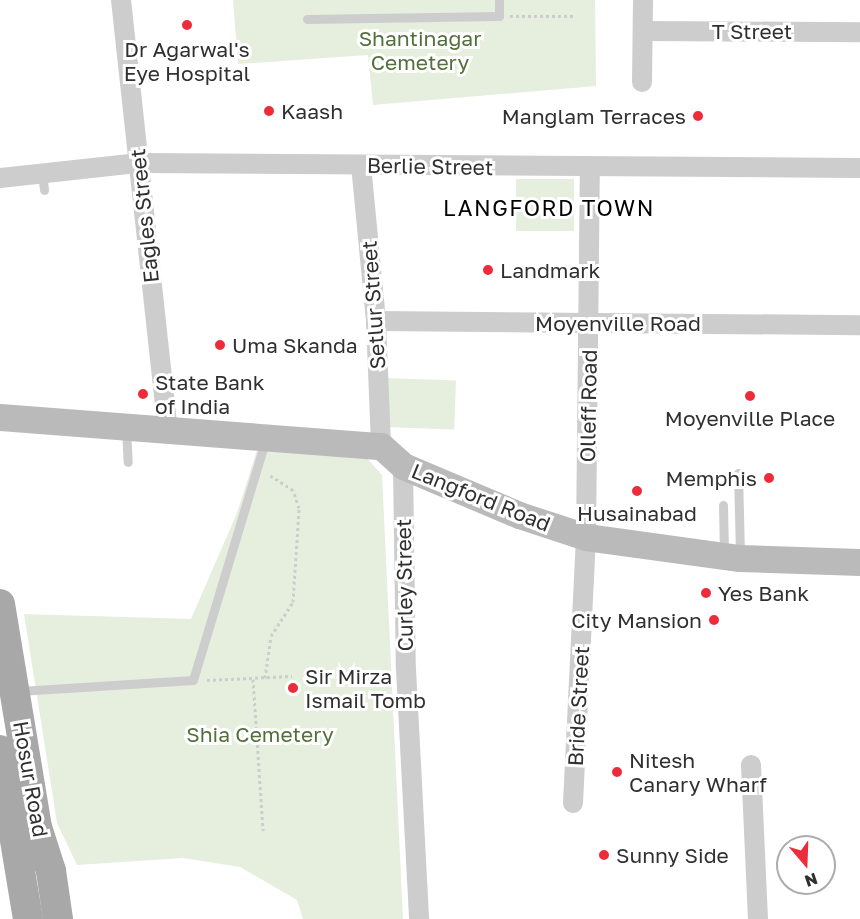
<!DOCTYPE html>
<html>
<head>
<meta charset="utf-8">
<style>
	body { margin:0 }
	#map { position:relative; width:860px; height:919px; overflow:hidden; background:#fff; font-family:"Golos Text",sans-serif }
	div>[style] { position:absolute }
	.green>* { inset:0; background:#e6eede; transform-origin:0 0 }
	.path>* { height:3px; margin-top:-1.5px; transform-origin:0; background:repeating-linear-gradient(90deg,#cdcdcd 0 3px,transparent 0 6px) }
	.lane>* { height:9px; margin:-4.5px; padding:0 4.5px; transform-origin:4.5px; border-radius:4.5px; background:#cdcdcd }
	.street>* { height:20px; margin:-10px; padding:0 10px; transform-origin:10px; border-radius:10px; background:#cdcdcd }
	.secondary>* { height:27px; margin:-13.5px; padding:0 13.5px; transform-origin:13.5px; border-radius:13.5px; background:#bababa }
	.primary>* { height:30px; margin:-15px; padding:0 15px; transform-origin:15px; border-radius:15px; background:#a8a8a8 }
	.dots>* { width:16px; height:16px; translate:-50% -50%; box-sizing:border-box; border:3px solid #fff; border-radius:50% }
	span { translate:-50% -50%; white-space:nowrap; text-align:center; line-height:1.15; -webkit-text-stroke:6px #fff; paint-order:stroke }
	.street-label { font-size:21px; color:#303030 }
	.park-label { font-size:21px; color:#536f3b }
	.poi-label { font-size:21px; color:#303030 }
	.left { translate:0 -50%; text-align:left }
	.right { translate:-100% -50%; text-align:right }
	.neighbourhood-label { font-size:22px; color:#000; letter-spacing:1.5px }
	.north { position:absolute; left:776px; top:835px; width:60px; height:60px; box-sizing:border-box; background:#fff; border:2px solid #acacac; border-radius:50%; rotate:161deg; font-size:16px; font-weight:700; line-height:24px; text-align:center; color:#303030 }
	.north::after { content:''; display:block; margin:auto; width:21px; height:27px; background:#ed2c3b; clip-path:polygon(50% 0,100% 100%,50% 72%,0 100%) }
</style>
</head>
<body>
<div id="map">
	<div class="green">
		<div style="clip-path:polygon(233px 0,595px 0,596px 86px,373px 105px,368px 55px,238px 64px)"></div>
		<div style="left:516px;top:179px;width:58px;height:52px"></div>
		<div style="left:386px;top:378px;width:70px;height:49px;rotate:2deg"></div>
		<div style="clip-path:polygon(258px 447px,364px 455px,382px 475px,403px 919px,303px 919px,297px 900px,240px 867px,183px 858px,77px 865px,57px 823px,24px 614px,191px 619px,237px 513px)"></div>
	</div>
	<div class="path">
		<div style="left:510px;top:16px;width:66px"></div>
		<div style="left:265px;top:678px;width:42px;rotate:-81.9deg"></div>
		<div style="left:271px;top:636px;width:40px;rotate:-57.1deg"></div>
		<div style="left:293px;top:602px;width:94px;rotate:-86.3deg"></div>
		<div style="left:299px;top:508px;width:19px;rotate:-108deg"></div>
		<div style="left:293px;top:490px;width:30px;rotate:-147deg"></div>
		<div style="left:253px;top:679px;width:152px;rotate:86.2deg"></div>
		<div style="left:207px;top:680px;width:85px;rotate:-2.7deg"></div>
	</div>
	<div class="lane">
		<div style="left:307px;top:19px;width:192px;rotate:-0.9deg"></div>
		<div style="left:499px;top:16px;width:16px;rotate:-90deg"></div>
		<div style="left:42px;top:173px;width:17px;rotate:83deg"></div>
		<div style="left:126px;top:429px;width:33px;rotate:87deg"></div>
		<div style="left:738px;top:473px;width:83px;rotate:88.6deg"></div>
		<div style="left:723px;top:505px;width:49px;rotate:88.8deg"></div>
		<div style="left:19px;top:691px;width:174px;rotate:-3.6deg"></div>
		<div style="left:193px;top:680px;width:250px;rotate:-73.2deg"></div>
	</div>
	<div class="street">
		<div style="left:121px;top:0;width:436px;rotate:83.8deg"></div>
		<div style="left:644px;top:31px;width:216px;rotate:0.3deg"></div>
		<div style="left:642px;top:82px;width:82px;rotate:-89.3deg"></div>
		<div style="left:361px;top:165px;width:157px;rotate:84.5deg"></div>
		<div style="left:376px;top:321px;width:125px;rotate:87.7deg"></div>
		<div style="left:0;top:178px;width:140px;rotate:-6.2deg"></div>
		<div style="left:139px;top:163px;width:721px;rotate:0.4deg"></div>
		<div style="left:376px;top:321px;width:484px;rotate:0.5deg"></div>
		<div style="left:403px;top:466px;width:203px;rotate:89.2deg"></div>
		<div style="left:406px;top:669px;width:250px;rotate:87deg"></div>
		<div style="left:751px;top:765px;width:154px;rotate:87.4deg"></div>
		<div style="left:573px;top:803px;width:266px;rotate:-87.2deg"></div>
		<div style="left:586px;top:537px;width:370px;rotate:-89.4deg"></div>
	</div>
	<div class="secondary">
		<div style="left:0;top:417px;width:382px;rotate:4.4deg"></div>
		<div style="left:381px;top:446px;width:30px;rotate:42deg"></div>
		<div style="left:403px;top:466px;width:126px;rotate:22.9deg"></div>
		<div style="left:519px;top:515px;width:71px;rotate:18.2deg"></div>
		<div style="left:586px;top:537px;width:155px;rotate:7.8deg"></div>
		<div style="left:740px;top:558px;width:120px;rotate:1.9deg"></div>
	</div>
	<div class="primary">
		<div style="left:0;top:604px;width:226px;rotate:80.6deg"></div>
		<div style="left:37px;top:827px;width:46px;rotate:72.3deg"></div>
		<div style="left:51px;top:871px;width:49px;rotate:81.7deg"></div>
		<div style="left:0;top:750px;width:171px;rotate:80.6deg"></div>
	</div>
	<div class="dots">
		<div style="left:187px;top:25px;background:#ed2c3b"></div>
		<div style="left:269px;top:111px;background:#ed2c3b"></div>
		<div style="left:698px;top:116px;background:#ed2c3b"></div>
		<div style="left:488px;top:270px;background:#ed2c3b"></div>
		<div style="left:220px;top:345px;background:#ed2c3b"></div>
		<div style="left:143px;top:394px;background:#ed2c3b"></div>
		<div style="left:750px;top:396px;background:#ed2c3b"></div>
		<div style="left:769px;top:478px;background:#ed2c3b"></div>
		<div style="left:637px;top:491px;background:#ed2c3b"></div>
		<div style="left:706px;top:593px;background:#ed2c3b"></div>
		<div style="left:714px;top:620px;background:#ed2c3b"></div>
		<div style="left:293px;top:688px;background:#ed2c3b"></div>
		<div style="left:617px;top:772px;background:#ed2c3b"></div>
		<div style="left:604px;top:855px;background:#ed2c3b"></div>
	</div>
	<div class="street-label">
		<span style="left:752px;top:31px">T Street</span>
		<span style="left:430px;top:166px;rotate:1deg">Berlie Street</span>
		<span style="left:144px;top:216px;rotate:-96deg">Eagles Street</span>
		<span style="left:373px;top:305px;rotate:-94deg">Setlur Street</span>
		<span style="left:618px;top:323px">Moyenville Road</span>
		<span style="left:588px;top:406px;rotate:-89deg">Olleff Road</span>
		<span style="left:481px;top:497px;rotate:22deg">Langford Road</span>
		<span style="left:404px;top:585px;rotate:-91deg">Curley Street</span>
		<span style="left:578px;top:706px;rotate:-87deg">Bride Street</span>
		<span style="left:31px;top:779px;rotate:80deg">Hosur Road</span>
	</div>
	<div class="park-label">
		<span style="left:420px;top:50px">Shantinagar<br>Cemetery</span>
		<span style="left:260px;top:734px">Shia Cemetery</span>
	</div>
	<div class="poi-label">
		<span style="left:187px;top:61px">Dr Agarwal's<br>Eye Hospital</span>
		<span class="left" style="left:281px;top:111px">Kaash</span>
		<span class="right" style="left:686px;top:116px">Manglam Terraces</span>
		<span class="left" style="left:500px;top:270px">Landmark</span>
		<span class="left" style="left:232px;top:345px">Uma Skanda</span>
		<span class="left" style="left:155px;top:394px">State Bank<br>of India</span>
		<span style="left:750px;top:418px">Moyenville Place</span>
		<span class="right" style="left:757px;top:478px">Memphis</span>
		<span style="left:637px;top:513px">Husainabad</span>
		<span class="left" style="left:718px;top:593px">Yes Bank</span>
		<span class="right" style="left:702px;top:620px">City Mansion</span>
		<span class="left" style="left:305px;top:688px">Sir Mirza<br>Ismail Tomb</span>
		<span class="left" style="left:629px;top:772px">Nitesh<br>Canary Wharf</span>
		<span class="left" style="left:616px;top:855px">Sunny Side</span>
	</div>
	<div class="neighbourhood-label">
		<span style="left:549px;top:208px">LANGFORD TOWN</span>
	</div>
	<div class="north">N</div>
</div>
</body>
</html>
